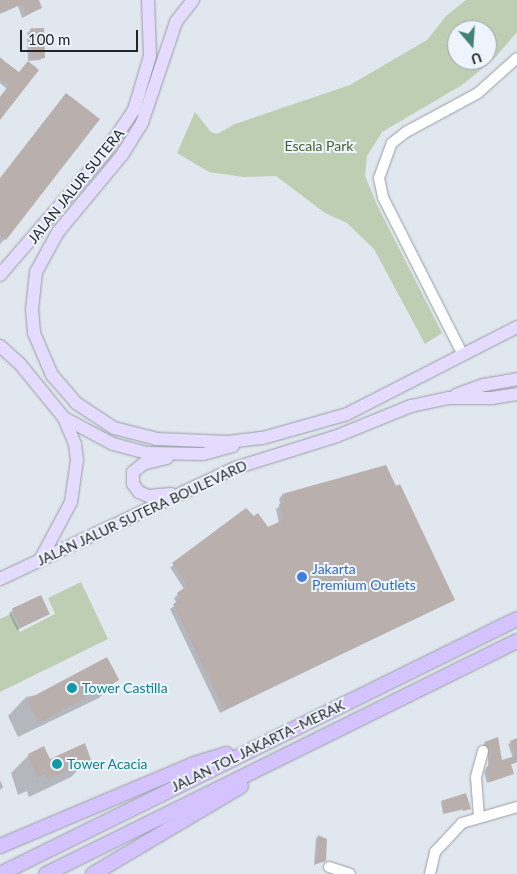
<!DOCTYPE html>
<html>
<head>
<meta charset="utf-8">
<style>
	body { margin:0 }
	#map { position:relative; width:517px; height:874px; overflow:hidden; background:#e1e7ee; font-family:Lato,sans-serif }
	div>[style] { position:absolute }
	.green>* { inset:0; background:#beceb2 }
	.shadow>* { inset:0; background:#0003 }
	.building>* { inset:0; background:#b9afac; transform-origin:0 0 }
	.roads { filter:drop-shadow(0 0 1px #989da4) drop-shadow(0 0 1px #989da4) }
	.minor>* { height:10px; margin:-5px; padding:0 5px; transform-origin:5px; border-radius:5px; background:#fff }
	.major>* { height:12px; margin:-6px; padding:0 6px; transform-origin:6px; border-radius:6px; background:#e5dbfe }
	.highway>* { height:14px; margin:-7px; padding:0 7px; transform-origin:7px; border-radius:7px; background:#d4c3fe }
	.dots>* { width:14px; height:14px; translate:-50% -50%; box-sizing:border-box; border:2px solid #eef4fc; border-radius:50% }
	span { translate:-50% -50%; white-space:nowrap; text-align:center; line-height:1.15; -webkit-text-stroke:4px #eef4fc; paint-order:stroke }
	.park-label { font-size:14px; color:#486033 }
	.street-label { font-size:14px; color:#232528 }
	.shop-label { font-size:14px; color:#366cbe }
	.left { translate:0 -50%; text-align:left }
	.culture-label { font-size:14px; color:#0d838f }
	.north { position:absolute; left:447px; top:20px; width:50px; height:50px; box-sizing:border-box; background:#eef4fc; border:1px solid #9da1a7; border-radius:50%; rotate:162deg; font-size:14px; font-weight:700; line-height:20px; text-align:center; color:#232528 }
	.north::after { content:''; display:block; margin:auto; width:18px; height:22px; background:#418375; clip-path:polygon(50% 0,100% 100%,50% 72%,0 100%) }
	.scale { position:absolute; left:20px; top:30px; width:118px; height:22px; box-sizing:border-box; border:2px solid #232528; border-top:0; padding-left:6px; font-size:15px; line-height:18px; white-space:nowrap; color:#232528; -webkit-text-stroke:4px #eef4fc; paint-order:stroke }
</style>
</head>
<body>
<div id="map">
	<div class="green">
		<div style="clip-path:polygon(evenodd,466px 0,517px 0,517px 32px,493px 60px,462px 85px,382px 132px,367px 156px,365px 176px,377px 205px,442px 333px,425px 344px,374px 249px,347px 223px,325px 213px,276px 176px,243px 177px,209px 172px,177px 153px,195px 112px,211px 132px,217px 134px,235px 124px,350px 85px,427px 40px,446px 16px,466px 0,457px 30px,487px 30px,487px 60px,457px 60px,457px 30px)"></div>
		<div style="clip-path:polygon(81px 582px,108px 639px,0 692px,0 619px,11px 614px,20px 632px,55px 614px,48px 598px)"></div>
	</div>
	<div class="shadow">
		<div style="clip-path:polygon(0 0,38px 0,41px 8px,22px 18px,18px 6px,0 14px)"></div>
		<div style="clip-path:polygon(31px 30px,44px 57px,40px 60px,28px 61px,27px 33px)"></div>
		<div style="clip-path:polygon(0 57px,19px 74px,0 118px,0 98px,7px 89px,0 83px)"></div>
		<div style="clip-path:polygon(0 179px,5px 239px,0 244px)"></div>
		<div style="clip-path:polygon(282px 495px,454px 600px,220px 713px,170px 609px,177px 604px,174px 598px,184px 589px,170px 567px,279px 523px,276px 509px,281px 505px,279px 499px)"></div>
		<div style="clip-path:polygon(13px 610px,49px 614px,17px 630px,9px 613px)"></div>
		<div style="clip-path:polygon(117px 680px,99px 698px,18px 737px,8px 716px,26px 697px)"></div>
		<div style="clip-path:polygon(517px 740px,517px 762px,510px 765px,512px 774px,487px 783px,484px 771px,488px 767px,488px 753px,483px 745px,485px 743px,501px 762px,513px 758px,508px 744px)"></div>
		<div style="clip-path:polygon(29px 755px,49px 761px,89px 759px,71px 777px,29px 797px,27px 791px,18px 795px,11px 773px)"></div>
		<div style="clip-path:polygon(0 780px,3px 787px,0 790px)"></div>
		<div style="clip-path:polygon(441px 802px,470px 808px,443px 814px)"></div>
		<div style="clip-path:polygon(318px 836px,324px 861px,314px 865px,316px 838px)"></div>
	</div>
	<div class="building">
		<div style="clip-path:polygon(0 0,39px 0,42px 8px,26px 15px,22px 4px,0 13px)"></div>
		<div style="left:44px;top:28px;width:30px;height:14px;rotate:88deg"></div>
		<div style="clip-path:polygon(0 58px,19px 72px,28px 61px,39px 70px,0 120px,0 97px,9px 85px,0 79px)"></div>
		<div style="clip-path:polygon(66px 93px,100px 119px,6px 240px,0 236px,0 178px)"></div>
		<div style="clip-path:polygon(386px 465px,396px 486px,400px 484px,455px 600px,224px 710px,173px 604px,180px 600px,177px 593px,187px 586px,172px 563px,246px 508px,254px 516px,258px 513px,268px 527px,283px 520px,279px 504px,284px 502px,282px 494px)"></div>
		<div style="left:41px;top:595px;width:21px;height:32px;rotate:65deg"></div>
		<div style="left:107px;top:657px;width:26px;height:91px;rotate:62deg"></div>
		<div style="clip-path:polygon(498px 737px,502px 760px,515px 756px,510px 741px,517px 738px,517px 762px,511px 764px,514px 774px,490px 782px,486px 768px,490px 764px,490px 750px,484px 742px)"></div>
		<div style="clip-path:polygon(85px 743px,91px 760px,48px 780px,45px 774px,37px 778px,28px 754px,44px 746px,50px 759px)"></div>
		<div style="clip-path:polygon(466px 793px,471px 809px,463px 811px,462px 808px,445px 813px,441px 801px)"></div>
		<div style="clip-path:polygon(318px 835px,327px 839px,326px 861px,316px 864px)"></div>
	</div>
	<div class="roads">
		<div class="minor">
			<div style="left:463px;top:355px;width:177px;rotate:-116.9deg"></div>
			<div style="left:383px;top:197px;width:19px;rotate:-102deg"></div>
			<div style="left:379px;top:178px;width:37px;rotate:-70deg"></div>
			<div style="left:392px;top:143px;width:18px;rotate:-38deg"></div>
			<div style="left:406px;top:132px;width:82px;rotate:-28.4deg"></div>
			<div style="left:478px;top:93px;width:52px;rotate:-41.9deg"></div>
			<div style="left:479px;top:817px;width:40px;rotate:-94.3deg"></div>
			<div style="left:476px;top:777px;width:27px;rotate:-75deg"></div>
			<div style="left:329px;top:867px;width:22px;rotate:18deg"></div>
			<div style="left:430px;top:874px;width:23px;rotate:-77deg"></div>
			<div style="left:435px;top:852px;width:40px;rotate:-47deg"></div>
			<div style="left:462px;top:823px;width:57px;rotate:-16.2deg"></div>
		</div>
		<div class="major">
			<div style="left:193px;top:0;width:28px;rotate:128deg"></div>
			<div style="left:176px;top:22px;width:107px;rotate:108.6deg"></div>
			<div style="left:142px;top:123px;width:38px;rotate:122deg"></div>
			<div style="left:122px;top:155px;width:100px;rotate:129.7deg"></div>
			<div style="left:58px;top:232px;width:46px;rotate:118.8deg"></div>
			<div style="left:36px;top:272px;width:37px;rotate:96deg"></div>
			<div style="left:32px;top:309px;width:24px;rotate:85deg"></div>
			<div style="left:34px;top:333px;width:46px;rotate:66.8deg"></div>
			<div style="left:52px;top:375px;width:37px;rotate:49deg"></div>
			<div style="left:76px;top:403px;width:45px;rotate:33.3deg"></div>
			<div style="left:114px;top:428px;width:44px;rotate:14.3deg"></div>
			<div style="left:157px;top:439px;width:71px;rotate:2.4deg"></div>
			<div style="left:228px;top:442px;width:35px;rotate:-7deg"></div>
			<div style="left:263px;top:438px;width:87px;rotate:-15.9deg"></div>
			<div style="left:347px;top:414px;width:191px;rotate:-27.1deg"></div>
			<div style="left:0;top:275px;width:160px;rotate:-49.3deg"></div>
			<div style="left:104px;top:154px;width:53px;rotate:-55.7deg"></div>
			<div style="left:134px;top:110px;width:56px;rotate:-73.5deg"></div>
			<div style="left:150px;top:56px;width:56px;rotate:-92deg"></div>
			<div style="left:0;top:346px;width:27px;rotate:42deg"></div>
			<div style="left:20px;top:364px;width:70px;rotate:50.8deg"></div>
			<div style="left:64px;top:418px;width:28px;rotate:67deg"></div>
			<div style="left:75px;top:444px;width:16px;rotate:83deg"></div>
			<div style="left:77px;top:460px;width:42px;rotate:98.1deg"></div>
			<div style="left:71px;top:502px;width:66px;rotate:118.1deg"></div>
			<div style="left:456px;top:395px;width:30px;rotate:-20deg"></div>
			<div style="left:484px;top:385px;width:34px;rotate:-10deg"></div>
			<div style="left:64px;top:418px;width:55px;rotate:28deg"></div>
			<div style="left:113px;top:444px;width:34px;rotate:15deg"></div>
			<div style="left:146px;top:453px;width:57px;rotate:1deg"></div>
			<div style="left:203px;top:454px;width:31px;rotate:-15deg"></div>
			<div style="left:167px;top:458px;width:25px;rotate:166deg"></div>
			<div style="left:143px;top:464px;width:13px;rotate:141deg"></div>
			<div style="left:133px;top:472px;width:12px;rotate:90deg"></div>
			<div style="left:133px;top:484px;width:10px;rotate:53deg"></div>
			<div style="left:139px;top:492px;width:10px;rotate:24deg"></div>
			<div style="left:148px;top:496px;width:23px;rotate:-5deg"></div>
			<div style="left:0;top:579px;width:260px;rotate:-25.3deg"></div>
			<div style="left:235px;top:468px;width:107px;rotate:-17.4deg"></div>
			<div style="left:337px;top:436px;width:80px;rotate:-22.1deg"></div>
			<div style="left:411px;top:406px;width:39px;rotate:-12deg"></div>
			<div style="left:449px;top:398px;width:43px"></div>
			<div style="left:492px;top:398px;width:25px;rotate:-9deg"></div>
		</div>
		<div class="highway">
			<div style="left:0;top:846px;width:211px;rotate:-22.9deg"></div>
			<div style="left:194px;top:764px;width:34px;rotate:-17deg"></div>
			<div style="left:0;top:874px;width:576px;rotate:-26.25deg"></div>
			<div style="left:46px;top:874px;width:525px;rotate:-26.32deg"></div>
			<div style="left:93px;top:874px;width:172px;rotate:-30.7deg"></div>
		</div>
	</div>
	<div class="dots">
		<div style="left:302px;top:577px;background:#3f7fe0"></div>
		<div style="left:72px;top:688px;background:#0f9aa8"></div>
		<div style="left:57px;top:764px;background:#0f9aa8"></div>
	</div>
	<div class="park-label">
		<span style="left:319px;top:146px">Escala Park</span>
	</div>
	<div class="street-label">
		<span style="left:76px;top:186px;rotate:-51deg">JALAN JALUR SUTERA</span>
		<span style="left:142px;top:513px;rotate:-25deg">JALAN JALUR SUTERA BOULEVARD</span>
		<span style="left:258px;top:746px;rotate:-26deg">JALAN TOL JAKARTA–MERAK</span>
	</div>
	<div class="shop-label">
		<span class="left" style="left:312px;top:577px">Jakarta<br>Premium Outlets</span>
	</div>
	<div class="culture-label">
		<span class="left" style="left:82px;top:688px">Tower Castilla</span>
		<span class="left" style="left:67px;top:764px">Tower Acacia</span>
	</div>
	<div class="north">U</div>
	<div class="scale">100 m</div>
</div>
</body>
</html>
